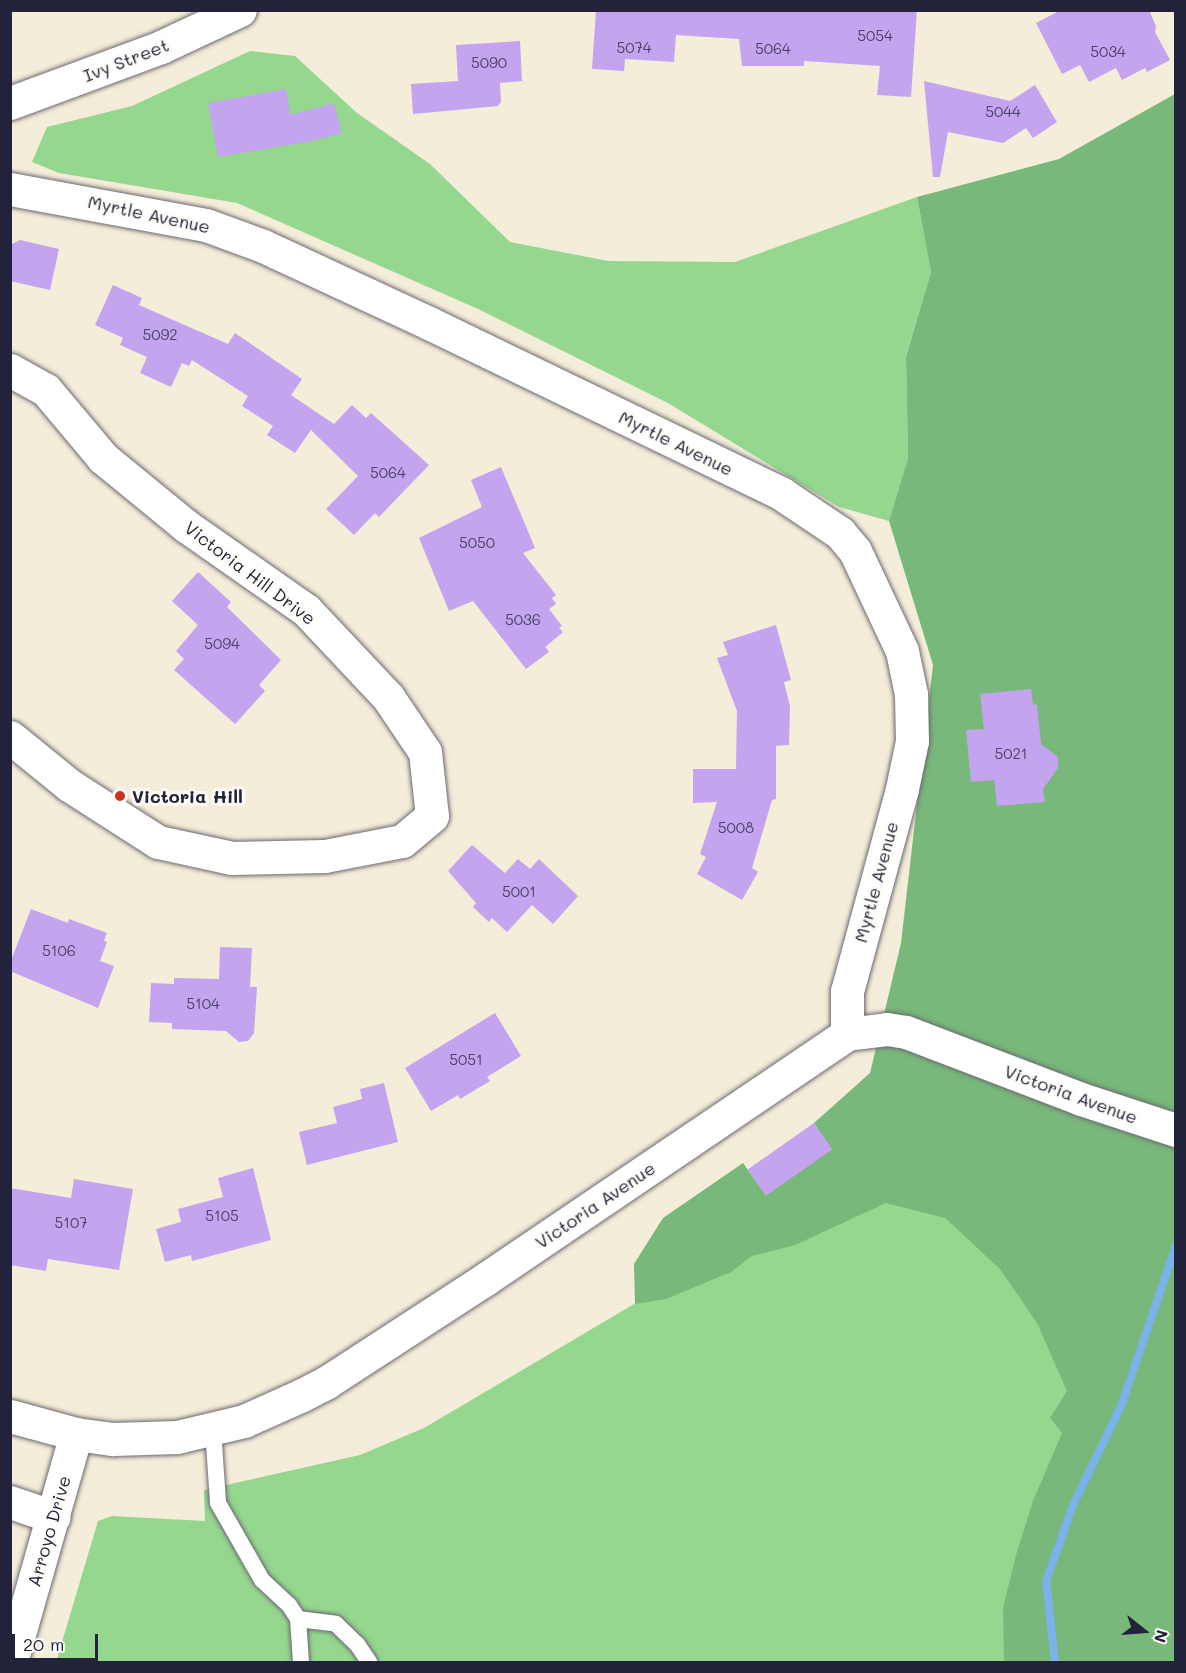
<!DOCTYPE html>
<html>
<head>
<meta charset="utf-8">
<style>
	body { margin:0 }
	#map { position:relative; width:1186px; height:1673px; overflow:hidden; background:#f4edd9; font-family:Mali,sans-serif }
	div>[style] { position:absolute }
	.green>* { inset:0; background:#95d78f }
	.forest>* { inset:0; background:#78b87a }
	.stream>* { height:8px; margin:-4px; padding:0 4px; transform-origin:4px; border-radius:4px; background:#7ab3ea }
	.building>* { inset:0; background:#c4a4ee; transform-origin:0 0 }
	.roads { filter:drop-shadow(0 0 2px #6c6972) drop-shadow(0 0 2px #6c6972) }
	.service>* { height:16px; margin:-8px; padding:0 8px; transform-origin:8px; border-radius:8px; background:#fff }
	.minor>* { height:33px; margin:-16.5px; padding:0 16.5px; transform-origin:16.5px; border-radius:16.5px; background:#fff }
	.tertiary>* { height:33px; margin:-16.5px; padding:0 16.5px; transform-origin:16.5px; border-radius:16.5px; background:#fff }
	.secondary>* { height:33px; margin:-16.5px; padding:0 16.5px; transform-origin:16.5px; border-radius:16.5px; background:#fff }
	.dots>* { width:16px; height:16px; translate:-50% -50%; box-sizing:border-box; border:3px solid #fdfcf7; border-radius:50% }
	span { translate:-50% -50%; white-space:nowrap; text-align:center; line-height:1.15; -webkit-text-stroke:6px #fdfcf7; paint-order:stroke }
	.number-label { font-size:15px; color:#4a4268 }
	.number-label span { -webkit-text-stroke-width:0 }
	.street-label { font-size:18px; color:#22223b }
	.poi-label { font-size:18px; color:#22223b; font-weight:700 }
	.left { translate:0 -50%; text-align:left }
	.frame { position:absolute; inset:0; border:12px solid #22223b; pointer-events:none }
	.north { position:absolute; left:1114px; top:1601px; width:60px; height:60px; -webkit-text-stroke:4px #fdfcf7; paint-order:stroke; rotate:107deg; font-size:16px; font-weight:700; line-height:24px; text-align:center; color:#22223b }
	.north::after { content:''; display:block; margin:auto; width:21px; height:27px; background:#22223b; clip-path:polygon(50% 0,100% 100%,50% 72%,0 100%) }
	.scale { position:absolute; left:12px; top:1634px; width:86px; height:27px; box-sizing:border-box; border:3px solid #22223b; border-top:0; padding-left:8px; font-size:18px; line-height:21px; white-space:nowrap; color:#22223b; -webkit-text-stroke:4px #fdfcf7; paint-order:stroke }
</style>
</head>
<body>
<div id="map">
	<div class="green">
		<div style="clip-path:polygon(250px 51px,295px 56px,357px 113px,430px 164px,510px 242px,608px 261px,735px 262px,917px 197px,931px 272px,906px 355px,908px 458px,889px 521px,839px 507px,668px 403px,478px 309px,237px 203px,59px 173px,32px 162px,47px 127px,132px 106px)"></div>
		<div style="clip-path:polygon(956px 1114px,1175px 1167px,1087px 1662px,56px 1662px,98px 1521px,112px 1516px,205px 1521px,204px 1490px,360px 1455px,424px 1428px)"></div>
	</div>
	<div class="forest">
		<div style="clip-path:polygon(1175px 94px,1175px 1662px,1004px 1662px,1003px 1608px,1016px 1555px,1033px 1501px,1062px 1433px,1050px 1418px,1067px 1391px,1037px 1323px,1000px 1269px,945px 1218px,886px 1203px,795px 1245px,752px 1256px,731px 1272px,666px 1299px,635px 1304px,634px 1264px,663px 1218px,743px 1163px,765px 1194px,831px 1149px,814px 1123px,870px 1073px,901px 943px,933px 665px,889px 521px,908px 458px,906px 356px,931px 272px,917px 197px,1059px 159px)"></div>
	</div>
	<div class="stream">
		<div style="left:1055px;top:1662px;width:81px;rotate:-96.3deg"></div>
		<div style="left:1046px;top:1581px;width:81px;rotate:-70.4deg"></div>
		<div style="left:1073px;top:1505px;width:110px;rotate:-64.1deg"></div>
		<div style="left:1121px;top:1406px;width:170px;rotate:-71.1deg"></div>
	</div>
	<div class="building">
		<div style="clip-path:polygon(596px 10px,917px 10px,911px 97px,877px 95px,880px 66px,804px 61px,804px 66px,742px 66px,739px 39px,676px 35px,674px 62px,625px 59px,624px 71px,592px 69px)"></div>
		<div style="clip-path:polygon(1061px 10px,1149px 10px,1156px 26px,1155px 32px,1170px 60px,1147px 72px,1145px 68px,1122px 80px,1116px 68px,1089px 82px,1080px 65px,1062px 74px,1036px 23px)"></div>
		<div style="clip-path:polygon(520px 41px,522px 81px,500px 83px,501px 102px,498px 106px,413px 114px,411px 84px,458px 81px,456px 45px)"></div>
		<div style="clip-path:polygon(924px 81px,1010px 101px,1035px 85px,1057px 122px,1033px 138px,1026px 128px,1003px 143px,948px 132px,940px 177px,933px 177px)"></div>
		<div style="clip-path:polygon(286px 89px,290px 115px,334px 103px,342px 133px,312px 141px,218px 157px,208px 103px)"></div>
		<div style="clip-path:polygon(20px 240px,59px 249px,50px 290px,10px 281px,10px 245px)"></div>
		<div style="clip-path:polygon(113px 285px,142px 298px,139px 305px,228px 344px,235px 333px,302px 379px,291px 395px,334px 424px,352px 405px,366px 418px,371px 413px,429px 465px,379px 517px,375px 513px,354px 535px,326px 509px,358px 476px,311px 430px,295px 453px,267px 435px,273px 426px,242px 406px,248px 396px,192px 360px,189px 366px,182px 363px,171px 387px,140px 373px,147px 357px,120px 345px,123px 338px,95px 325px)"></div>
		<div style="clip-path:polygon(501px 467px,535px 548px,523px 553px,556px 595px,552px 598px,556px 604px,549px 609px,562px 626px,559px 628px,563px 632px,545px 647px,549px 652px,526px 669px,473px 601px,449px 611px,419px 538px,482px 507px,471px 480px)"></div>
		<div style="clip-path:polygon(198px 572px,231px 602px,227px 607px,281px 660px,259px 685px,265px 691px,235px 724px,174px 670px,184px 659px,176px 651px,198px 625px,172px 601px)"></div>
		<div style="clip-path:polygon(776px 625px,791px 680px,784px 682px,790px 706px,789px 745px,776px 746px,776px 799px,772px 800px,752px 868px,758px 872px,742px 900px,697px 874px,706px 857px,700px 854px,717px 802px,693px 803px,693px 769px,736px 769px,737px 711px,717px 658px,728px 655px,723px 642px)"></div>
		<div style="clip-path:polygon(1031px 689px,1033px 705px,1037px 704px,1041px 744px,1058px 757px,1058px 768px,1043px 789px,1045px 802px,997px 806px,994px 780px,971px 782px,966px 730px,984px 729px,980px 694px)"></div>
		<div style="clip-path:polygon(472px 845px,505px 873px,518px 859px,530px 869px,539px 859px,578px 896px,553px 924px,532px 905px,507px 932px,492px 918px,489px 922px,473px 907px,476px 903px,448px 871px)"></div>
		<div style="clip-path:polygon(31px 909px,68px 923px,69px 919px,107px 933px,104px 941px,107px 942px,100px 961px,114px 966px,98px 1008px,10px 971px,10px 963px)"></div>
		<div style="clip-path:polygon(220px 947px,252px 948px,250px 987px,257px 987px,254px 1033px,248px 1041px,239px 1042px,226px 1031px,172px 1029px,172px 1023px,149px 1022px,151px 983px,174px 984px,174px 978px,219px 979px)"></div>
		<div style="clip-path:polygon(495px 1013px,521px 1056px,487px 1077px,490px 1081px,460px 1099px,458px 1095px,431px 1111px,405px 1068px)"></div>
		<div style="clip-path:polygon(384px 1083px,398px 1142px,307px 1165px,299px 1132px,337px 1123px,333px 1107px,362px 1099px,360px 1089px)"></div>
		<div style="left:814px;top:1123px;width:32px;height:81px;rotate:55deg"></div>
		<div style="clip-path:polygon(253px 1168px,271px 1240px,192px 1261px,191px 1255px,165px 1262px,156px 1229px,181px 1222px,178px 1209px,223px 1197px,218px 1178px)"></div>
		<div style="clip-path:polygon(74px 1179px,133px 1189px,119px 1270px,48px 1259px,46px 1271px,10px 1265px,10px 1188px,71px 1198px)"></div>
	</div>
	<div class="roads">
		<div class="service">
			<div style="left:213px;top:1429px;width:74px;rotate:86.1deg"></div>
			<div style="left:218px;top:1503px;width:89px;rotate:60.3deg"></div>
			<div style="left:262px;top:1580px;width:37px;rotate:43deg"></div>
			<div style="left:289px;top:1605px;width:17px;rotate:57deg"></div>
			<div style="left:298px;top:1619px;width:43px;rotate:86deg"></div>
			<div style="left:298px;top:1619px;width:38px;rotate:7deg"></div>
			<div style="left:336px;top:1624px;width:29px;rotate:44deg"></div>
			<div style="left:357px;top:1644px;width:22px;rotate:56deg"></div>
		</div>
		<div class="minor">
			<div style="left:10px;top:189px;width:199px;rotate:10.4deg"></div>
			<div style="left:206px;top:225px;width:61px;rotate:20.2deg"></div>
			<div style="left:263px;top:246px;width:183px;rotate:24.9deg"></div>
			<div style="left:429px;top:323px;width:392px;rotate:25.8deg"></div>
			<div style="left:782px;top:494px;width:70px;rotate:33.9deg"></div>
			<div style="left:840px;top:533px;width:23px;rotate:50deg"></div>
			<div style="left:855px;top:551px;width:110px;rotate:64.8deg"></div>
			<div style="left:902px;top:651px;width:44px;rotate:78.2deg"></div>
			<div style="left:911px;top:694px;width:47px;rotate:88.8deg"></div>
			<div style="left:912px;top:741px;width:49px;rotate:101.8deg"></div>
			<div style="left:902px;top:789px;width:209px;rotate:105.2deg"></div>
			<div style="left:847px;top:991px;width:43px;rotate:90deg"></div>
			<div style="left:10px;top:370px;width:41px;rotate:29.1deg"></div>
			<div style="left:46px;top:390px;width:89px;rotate:50deg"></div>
			<div style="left:103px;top:458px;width:107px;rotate:39.3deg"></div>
			<div style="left:186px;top:526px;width:146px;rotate:35deg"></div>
			<div style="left:306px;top:610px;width:120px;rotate:46.7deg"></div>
			<div style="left:388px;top:697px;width:66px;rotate:56.1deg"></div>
			<div style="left:425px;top:752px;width:64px;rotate:83.8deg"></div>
			<div style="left:432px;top:816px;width:39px;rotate:140deg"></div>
			<div style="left:402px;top:841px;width:78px;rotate:169deg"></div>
			<div style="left:325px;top:856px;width:93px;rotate:178.8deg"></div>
			<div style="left:232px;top:858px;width:76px;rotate:-167.8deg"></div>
			<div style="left:158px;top:842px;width:106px;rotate:-147.4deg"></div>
			<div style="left:69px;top:785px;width:76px;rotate:-140.9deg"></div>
			<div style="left:10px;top:1502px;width:46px;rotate:18.8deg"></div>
			<div style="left:11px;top:1662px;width:237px;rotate:-74.1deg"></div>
		</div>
		<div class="tertiary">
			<div style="left:10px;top:103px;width:161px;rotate:-20.3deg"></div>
			<div style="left:161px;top:47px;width:87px;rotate:-25.1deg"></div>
			<div style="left:76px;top:1434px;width:37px;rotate:8deg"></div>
			<div style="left:113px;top:1439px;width:64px;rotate:-1.8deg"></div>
			<div style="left:177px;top:1437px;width:69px;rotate:-13.4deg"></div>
			<div style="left:244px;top:1421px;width:64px;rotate:-24.1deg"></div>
			<div style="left:302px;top:1395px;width:28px;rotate:-27deg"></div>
			<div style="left:327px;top:1382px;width:187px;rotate:-33deg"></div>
			<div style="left:484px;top:1280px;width:439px;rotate:-34.1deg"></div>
			<div style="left:847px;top:1034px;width:40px;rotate:-7.1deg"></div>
			<div style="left:887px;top:1029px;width:19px;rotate:9deg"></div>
			<div style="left:906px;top:1032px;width:187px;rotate:20.9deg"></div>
			<div style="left:1081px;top:1099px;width:100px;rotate:18.1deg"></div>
		</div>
		<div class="secondary">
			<div style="left:10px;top:1416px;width:68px;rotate:15.3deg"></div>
		</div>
	</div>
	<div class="dots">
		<div style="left:120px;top:796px;background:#c8321e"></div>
	</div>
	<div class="number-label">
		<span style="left:875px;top:36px">5054</span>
		<span style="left:634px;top:48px">5074</span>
		<span style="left:773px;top:49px">5064</span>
		<span style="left:1108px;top:52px">5034</span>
		<span style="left:489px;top:63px">5090</span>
		<span style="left:1003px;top:112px">5044</span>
		<span style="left:160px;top:335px">5092</span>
		<span style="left:388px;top:473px">5064</span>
		<span style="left:477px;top:543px">5050</span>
		<span style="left:523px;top:620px">5036</span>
		<span style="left:222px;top:644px">5094</span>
		<span style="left:1011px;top:754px">5021</span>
		<span style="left:736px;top:828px">5008</span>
		<span style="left:519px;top:892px">5001</span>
		<span style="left:59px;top:951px">5106</span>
		<span style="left:203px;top:1004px">5104</span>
		<span style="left:466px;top:1060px">5051</span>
		<span style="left:222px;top:1216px">5105</span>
		<span style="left:71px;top:1223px">5107</span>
	</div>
	<div class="street-label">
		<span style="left:126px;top:60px;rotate:-21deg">Ivy Street</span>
		<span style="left:149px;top:214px;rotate:12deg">Myrtle Avenue</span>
		<span style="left:676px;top:443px;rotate:26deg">Myrtle Avenue</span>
		<span style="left:250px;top:573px;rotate:37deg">Victoria Hill Drive</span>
		<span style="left:876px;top:882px;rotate:-75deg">Myrtle Avenue</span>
		<span style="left:1071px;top:1094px;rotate:20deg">Victoria Avenue</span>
		<span style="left:595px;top:1205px;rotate:-34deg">Victoria Avenue</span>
		<span style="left:49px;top:1531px;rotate:-74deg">Arroyo Drive</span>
	</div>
	<div class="poi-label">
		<span class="left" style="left:132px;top:796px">Victoria Hill</span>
	</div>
	<div class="frame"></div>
	<div class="north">N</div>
	<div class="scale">20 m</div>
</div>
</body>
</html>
